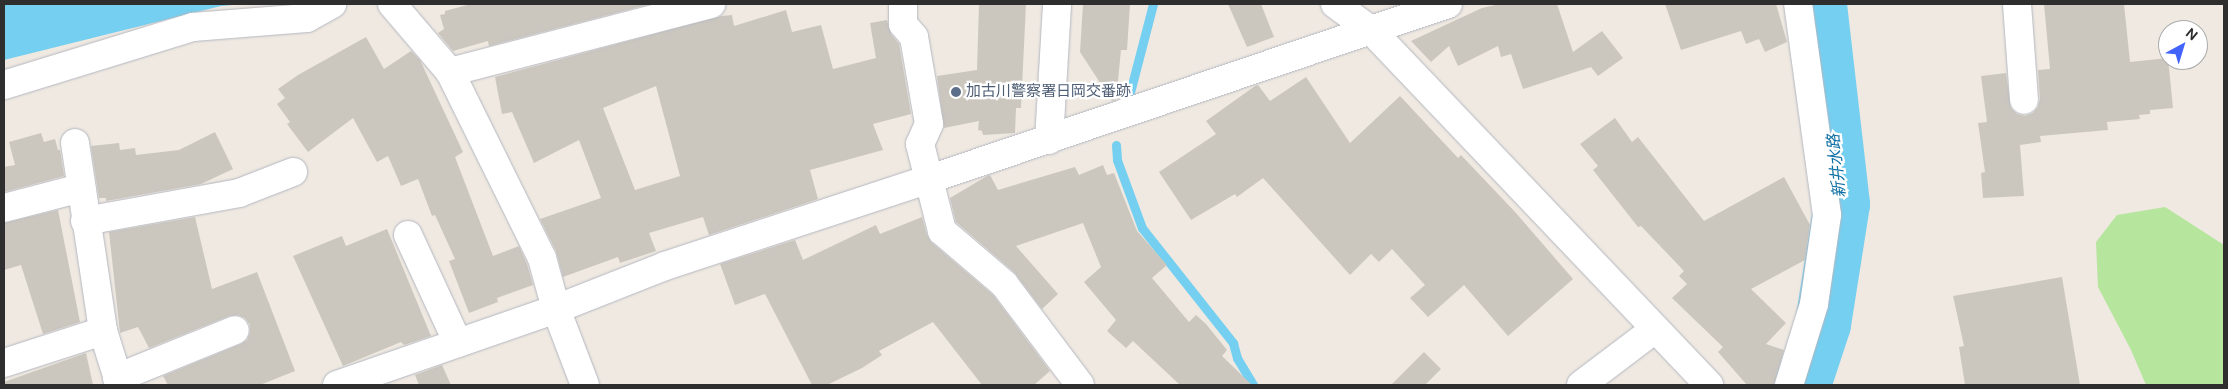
<!DOCTYPE html>
<html>
<head>
<meta charset="utf-8">
<style>
	body { margin:0 }
	#map { position:relative; width:2228px; height:389px; overflow:hidden; background:#efe9e1; font-family:"DM Sans","Noto Sans JP",sans-serif }
	div>[style] { position:absolute }
	.green>* { inset:0; background:#b6e59e }
	.water>* { inset:0; background:#75cff0 }
	.stream>* { height:9px; margin:-4.5px; padding:0 4.5px; transform-origin:4.5px; border-radius:4.5px; background:#75cff0 }
	.river>* { height:56px; margin:-28px; padding:0 28px; transform-origin:28px; border-radius:28px; background:#75cff0 }
	.building>* { inset:0; background:#cbc7bf }
	.roads { filter:drop-shadow(0 0 1px #b4b7c1) drop-shadow(0 0 1px #b4b7c1) }
	.minor>* { height:28px; margin:-14px; padding:0 14px; transform-origin:14px; border-radius:14px; background:#fff }
	.dots>* { width:14px; height:14px; translate:-50% -50%; box-sizing:border-box; border:2px solid #fff; border-radius:50% }
	span { translate:-50% -50%; white-space:nowrap; text-align:center; line-height:1.15; -webkit-text-stroke:4.5px #fff; paint-order:stroke }
	.service-label { font-size:15px; color:#4e5e75 }
	.left { translate:0 -50%; text-align:left }
	.water-label { font-size:16px; color:#0d6fa3; font-style:italic }
	.frame { position:absolute; inset:0; border:5px solid #2e2e2e; pointer-events:none }
	.north { position:absolute; left:2158px; top:20px; width:50px; height:50px; box-sizing:border-box; background:#fff; border:1px solid #ababab; border-radius:50%; rotate:39deg; font-size:14px; font-weight:700; line-height:20px; text-align:center; color:#2e2e2e }
	.north::after { content:''; display:block; margin:auto; width:18px; height:22px; background:#4264fb; clip-path:polygon(50% 0,100% 100%,50% 72%,0 100%) }
</style>
</head>
<body>
<div id="map">
	<div class="green">
		<div style="clip-path:polygon(2165px 207px,2224px 245px,2224px 385px,2146px 385px,2131px 350px,2098px 287px,2096px 242px,2117px 215px)"></div>
	</div>
	<div class="water">
		<div style="clip-path:polygon(4px 4px,244px 4px,221px 6px,4px 60px)"></div>
	</div>
	<div class="stream">
		<div style="left:1128px;top:100px;width:99px;rotate:-75.4deg"></div>
		<div style="left:1116px;top:145px;width:15px;rotate:86deg"></div>
		<div style="left:1117px;top:160px;width:72px;rotate:69.8deg"></div>
		<div style="left:1142px;top:228px;width:147px;rotate:51.6deg"></div>
		<div style="left:1233px;top:343px;width:16px;rotate:75deg"></div>
		<div style="left:1237px;top:358px;width:31px;rotate:59deg"></div>
	</div>
	<div class="river">
		<div style="left:1803px;top:385px;width:64px;rotate:-71.8deg"></div>
		<div style="left:1823px;top:324px;width:121px;rotate:-81deg"></div>
		<div style="left:1842px;top:204px;width:201px;rotate:-96.6deg"></div>
	</div>
	<div class="building">
		<div style="clip-path:polygon(471px 4px,650px 4px,489px 46px,488px 41px,453px 51px,438px 33px,444px 29px,440px 15px,445px 14px,445px 11px)"></div>
		<div style="clip-path:polygon(979px 4px,1026px 4px,1021px 108px,1016px 108px,1015px 133px,983px 135px,982px 131px,978px 130px,979px 121px,944px 128px,937px 76px,977px 70px)"></div>
		<div style="clip-path:polygon(1083px 4px,1130px 4px,1127px 50px,1121px 50px,1116px 100px,1112px 101px,1080px 52px)"></div>
		<div style="clip-path:polygon(1228px 4px,1261px 4px,1274px 37px,1247px 47px)"></div>
		<div style="clip-path:polygon(1500px 4px,1557px 4px,1573px 52px,1602px 31px,1623px 58px,1598px 76px,1591px 67px,1523px 89px,1511px 54px,1501px 57px,1498px 46px,1458px 66px,1449px 46px,1431px 62px,1411px 41px,1482px 8px)"></div>
		<div style="clip-path:polygon(1665px 4px,1776px 4px,1787px 42px,1765px 52px,1759px 39px,1746px 44px,1741px 31px,1681px 50px)"></div>
		<div style="clip-path:polygon(2044px 4px,2124px 4px,2130px 62px,2168px 58px,2173px 108px,2150px 110px,2150px 114px,2139px 115px,2140px 119px,2107px 122px,2108px 130px,2040px 136px,2041px 142px,2020px 145px,2024px 196px,1983px 198px,1981px 173px,1985px 172px,1978px 123px,1987px 122px,1981px 76px,2006px 73px,2011px 108px,2017px 114px,2025px 116px,2033px 113px,2038px 107px,2040px 99px,2038px 70px,2050px 69px)"></div>
		<div style="clip-path:polygon(evenodd,786px 10px,792px 32px,821px 25px,833px 69px,876px 58px,870px 23px,887px 20px,891px 34px,899px 44px,911px 114px,873px 124px,883px 150px,810px 170px,818px 199px,709px 235px,703px 217px,649px 233px,656px 251px,620px 263px,618px 257px,563px 277px,556px 251px,540px 219px,601px 198px,579px 140px,534px 163px,512px 112px,502px 114px,495px 77px,721px 16px,732px 15px,734px 26px,786px 10px,656px 86px,680px 176px,635px 190px,603px 108px,656px 86px)"></div>
		<div style="clip-path:polygon(366px 37px,384px 69px,411px 51px,420px 60px,463px 152px,455px 157px,493px 256px,519px 246px,527px 264px,533px 285px,497px 298px,498px 302px,469px 313px,449px 261px,455px 259px,435px 215px,432px 216px,418px 179px,401px 186px,388px 156px,377px 162px,353px 118px,308px 152px,287px 124px,290px 122px,277px 104px,285px 98px,278px 89px,298px 75px)"></div>
		<div style="clip-path:polygon(1306px 77px,1350px 143px,1400px 96px,1458px 158px,1461px 155px,1516px 213px,1573px 279px,1508px 336px,1464px 285px,1428px 317px,1410px 298px,1425px 285px,1392px 249px,1379px 262px,1371px 254px,1350px 275px,1263px 178px,1237px 197px,1235px 194px,1191px 220px,1159px 172px,1216px 134px,1206px 121px,1255px 86px,1258px 85px,1270px 101px)"></div>
		<div style="clip-path:polygon(1615px 118px,1632px 142px,1638px 137px,1704px 221px,1784px 177px,1810px 225px,1805px 260px,1751px 289px,1786px 323px,1766px 344px,1784px 350px,1774px 385px,1747px 385px,1718px 352px,1723px 347px,1672px 298px,1687px 284px,1679px 276px,1684px 271px,1641px 226px,1638px 227px,1593px 170px,1598px 166px,1580px 144px)"></div>
		<div style="clip-path:polygon(215px 132px,233px 169px,201px 184px,106px 201px,106px 198px,99px 198px,91px 146px,119px 143px,120px 150px,135px 148px,136px 155px,179px 150px)"></div>
		<div style="clip-path:polygon(41px 133px,44px 142px,55px 139px,58px 150px,60px 150px,64px 176px,4px 192px,4px 167px,15px 165px,9px 142px)"></div>
		<div style="clip-path:polygon(1103px 165px,1107px 175px,1114px 173px,1137px 231px,1167px 265px,1152px 278px,1189px 322px,1196px 315px,1206px 324px,1227px 350px,1222px 356px,1252px 385px,1180px 385px,1133px 341px,1126px 348px,1107px 331px,1116px 320px,1084px 282px,1101px 267px,1083px 223px,1016px 246px,1058px 294px,1042px 309px,1014px 272px,956px 222px,950px 198px,987px 176px,990px 175px,998px 190px,1075px 167px,1079px 175px)"></div>
		<div style="clip-path:polygon(58px 210px,80px 322px,43px 334px,21px 265px,4px 270px,4px 223px)"></div>
		<div style="clip-path:polygon(195px 217px,212px 289px,257px 272px,295px 371px,260px 385px,168px 385px,163px 376px,241px 344px,247px 340px,250px 333px,250px 325px,245px 318px,238px 315px,229px 316px,149px 348px,138px 327px,120px 333px,109px 232px)"></div>
		<div style="clip-path:polygon(922px 217px,927px 235px,931px 242px,993px 295px,1050px 371px,1034px 385px,982px 385px,933px 322px,879px 351px,882px 355px,862px 368px,827px 385px,812px 385px,765px 294px,735px 305px,720px 264px,795px 240px,803px 260px,876px 225px,880px 234px)"></div>
		<div style="clip-path:polygon(387px 229px,431px 336px,404px 345px,401px 342px,343px 366px,293px 256px,342px 236px,346px 246px)"></div>
		<div style="clip-path:polygon(2062px 277px,2080px 385px,1965px 385px,1959px 347px,1964px 346px,1953px 296px)"></div>
		<div style="clip-path:polygon(1424px 352px,1441px 369px,1425px 385px,1391px 385px)"></div>
		<div style="clip-path:polygon(86px 353px,93px 385px,4px 385px,4px 382px)"></div>
		<div style="clip-path:polygon(442px 365px,451px 385px,419px 385px,415px 375px)"></div>
	</div>
	<div class="roads">
		<div class="minor">
			<div style="left:392px;top:4px;width:89px;rotate:49.5deg"></div>
			<div style="left:450px;top:72px;width:208px;rotate:63.7deg"></div>
			<div style="left:542px;top:258px;width:53px;rotate:74.6deg"></div>
			<div style="left:556px;top:309px;width:81px;rotate:69.1deg"></div>
			<div style="left:903px;top:4px;width:20px;rotate:90deg"></div>
			<div style="left:903px;top:24px;width:17px;rotate:50deg"></div>
			<div style="left:914px;top:37px;width:88px;rotate:80.2deg"></div>
			<div style="left:929px;top:124px;width:22px;rotate:114deg"></div>
			<div style="left:920px;top:144px;width:90px;rotate:75.8deg"></div>
			<div style="left:942px;top:231px;width:82px;rotate:40.5deg"></div>
			<div style="left:1004px;top:284px;width:126px;rotate:53deg"></div>
			<div style="left:1335px;top:4px;width:46px;rotate:36.1deg"></div>
			<div style="left:1372px;top:31px;width:489px;rotate:46.4deg"></div>
			<div style="left:2017px;top:4px;width:96px;rotate:85.8deg"></div>
			<div style="left:450px;top:72px;width:270px;rotate:-14.6deg"></div>
			<div style="left:4px;top:85px;width:198px;rotate:-17.1deg"></div>
			<div style="left:193px;top:27px;width:114px;rotate:-4.5deg"></div>
			<div style="left:307px;top:18px;width:29px;rotate:-29deg"></div>
			<div style="left:1049px;top:140px;width:136px;rotate:-86.6deg"></div>
			<div style="left:75px;top:143px;width:190px;rotate:81.5deg"></div>
			<div style="left:103px;top:331px;width:57px;rotate:72.5deg"></div>
			<div style="left:4px;top:208px;width:80px;rotate:-14.6deg"></div>
			<div style="left:85px;top:221px;width:157px;rotate:-10.3deg"></div>
			<div style="left:239px;top:193px;width:58px;rotate:-21.3deg"></div>
			<div style="left:408px;top:235px;width:119px;rotate:65.2deg"></div>
			<div style="left:4px;top:363px;width:104px;rotate:-17.9deg"></div>
			<div style="left:117px;top:378px;width:127px;rotate:-22.1deg"></div>
			<div style="left:337px;top:385px;width:232px;rotate:-19.1deg"></div>
			<div style="left:556px;top:309px;width:117px;rotate:-21.5deg"></div>
			<div style="left:665px;top:266px;width:276px;rotate:-18.2deg"></div>
			<div style="left:927px;top:180px;width:550px;rotate:-18.67deg"></div>
			<div style="left:1581px;top:385px;width:93px;rotate:-37.1deg"></div>
			<div style="left:1789px;top:385px;width:85px;rotate:-72.8deg"></div>
			<div style="left:1814px;top:304px;width:90px;rotate:-81.7deg"></div>
			<div style="left:1827px;top:215px;width:213px;rotate:-97.8deg"></div>
		</div>
	</div>
	<div class="dots">
		<div style="left:956px;top:92px;background:#5c6f8a"></div>
	</div>
	<div class="service-label">
		<span class="left" style="left:966px;top:92px">加古川警察署日岡交番跡</span>
	</div>
	<div class="water-label">
		<span style="left:1837px;top:166px;rotate:-96deg">新井水路</span>
	</div>
	<div class="frame"></div>
	<div class="north">N</div>
</div>
</body>
</html>
